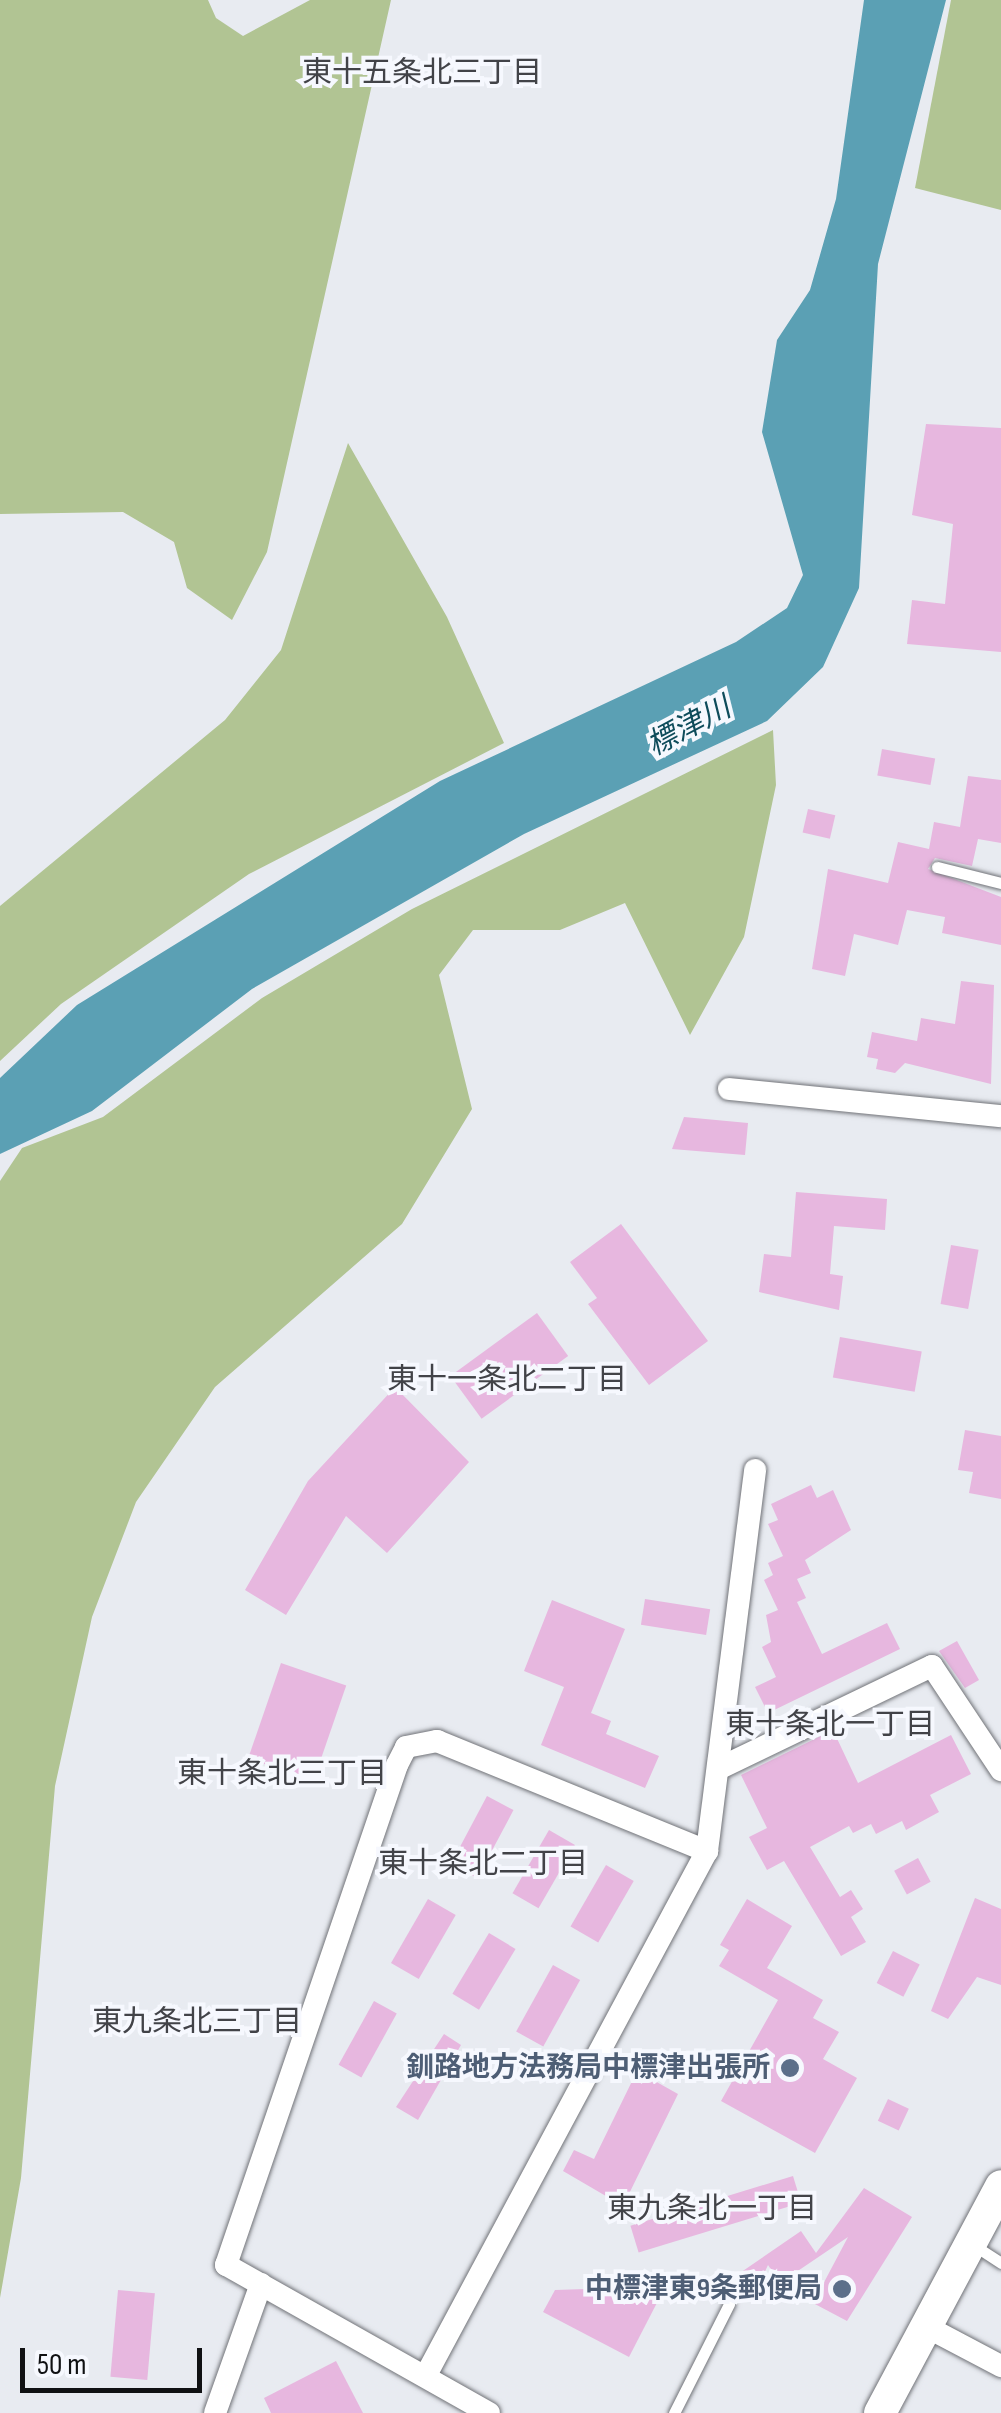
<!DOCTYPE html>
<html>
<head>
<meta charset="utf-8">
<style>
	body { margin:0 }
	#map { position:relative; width:1001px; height:2413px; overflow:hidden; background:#e8ebf1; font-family:"Sofia Sans Condensed","Noto Sans JP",sans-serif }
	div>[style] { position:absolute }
	.green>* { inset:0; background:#b1c493 }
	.water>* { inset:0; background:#5ba0b4 }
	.building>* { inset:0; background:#e7b7df; transform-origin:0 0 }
	.roads { filter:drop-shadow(0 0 2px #717378) drop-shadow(0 0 2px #717378) }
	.service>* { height:11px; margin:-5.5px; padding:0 5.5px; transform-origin:5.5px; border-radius:5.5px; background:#fff }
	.minor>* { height:22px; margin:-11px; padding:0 11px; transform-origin:11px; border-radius:11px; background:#fff }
	.secondary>* { height:32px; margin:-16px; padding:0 16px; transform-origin:16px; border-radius:16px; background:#fff }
	.dots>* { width:28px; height:28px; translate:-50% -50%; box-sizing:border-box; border:5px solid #f6f8fe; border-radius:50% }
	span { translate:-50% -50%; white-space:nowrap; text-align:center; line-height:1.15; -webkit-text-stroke:8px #f6f8fe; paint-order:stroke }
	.service-label { font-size:28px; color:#4e5e75; font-weight:700 }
	.right { translate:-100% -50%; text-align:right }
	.neighbourhood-label { font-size:30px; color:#424348 }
	.water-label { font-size:30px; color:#0f4c5b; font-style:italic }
	.scale { position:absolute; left:20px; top:2348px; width:182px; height:45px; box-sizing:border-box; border:5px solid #101113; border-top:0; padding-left:12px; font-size:30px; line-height:35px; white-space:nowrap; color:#101113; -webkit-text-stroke:8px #f6f8fe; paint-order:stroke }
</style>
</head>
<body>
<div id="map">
	<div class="green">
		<div style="clip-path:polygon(0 0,208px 0,216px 18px,243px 36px,310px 0,391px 0,267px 552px,232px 620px,187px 588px,174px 542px,123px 512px,0 514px)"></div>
		<div style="clip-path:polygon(951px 0,1001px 0,1001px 210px,915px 188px)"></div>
		<div style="clip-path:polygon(348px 443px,447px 617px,504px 743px,249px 874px,61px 1004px,0 1061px,0 906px,225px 720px,281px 650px)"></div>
		<div style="clip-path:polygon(773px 730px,776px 785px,744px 937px,690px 1035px,625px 903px,560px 930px,473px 930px,439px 975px,472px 1109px,402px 1224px,215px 1387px,136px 1502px,92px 1617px,55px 1786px,21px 2178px,0 2298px,0 1181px,22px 1148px,103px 1117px,262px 998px,412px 909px)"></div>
	</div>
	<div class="water">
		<div style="clip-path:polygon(864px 0,946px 0,878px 264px,859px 588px,823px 667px,767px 721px,524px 834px,252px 989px,92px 1111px,0 1154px,0 1078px,77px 1005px,440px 781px,736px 642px,787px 608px,803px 575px,762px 432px,777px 340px,810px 290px,836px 199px)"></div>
	</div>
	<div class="building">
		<div style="clip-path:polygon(926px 424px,1001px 428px,1001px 652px,907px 644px,912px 600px,945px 604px,953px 524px,912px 515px)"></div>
		<div style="left:882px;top:749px;width:54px;height:27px;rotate:10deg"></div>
		<div style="clip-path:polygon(968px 776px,1001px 780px,1001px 843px,978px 839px,972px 866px,935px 858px,928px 869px,1001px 897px,1001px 945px,942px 933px,945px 917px,907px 910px,898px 945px,854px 934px,845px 976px,812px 969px,828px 869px,888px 883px,898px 842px,929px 849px,934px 822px,960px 827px)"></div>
		<div style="left:808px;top:809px;width:28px;height:24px;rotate:13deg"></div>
		<div style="clip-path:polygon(961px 981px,994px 985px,991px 1084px,905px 1063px,895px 1073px,876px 1069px,878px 1059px,867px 1057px,872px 1032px,917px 1041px,921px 1018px,955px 1024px)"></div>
		<div style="clip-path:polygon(684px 1117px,748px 1123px,745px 1155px,672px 1149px)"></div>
		<div style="clip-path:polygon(796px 1192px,887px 1199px,885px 1230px,834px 1226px,830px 1274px,843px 1276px,839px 1310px,759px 1292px,764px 1254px,791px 1257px)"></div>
		<div style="clip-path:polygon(621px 1224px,708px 1341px,649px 1385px,588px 1304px,597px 1298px,570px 1262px)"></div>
		<div style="left:951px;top:1245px;width:28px;height:60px;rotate:10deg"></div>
		<div style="left:537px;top:1313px;width:53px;height:107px;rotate:54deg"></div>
		<div style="left:840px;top:1337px;width:83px;height:41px;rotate:10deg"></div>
		<div style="clip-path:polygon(395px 1387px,469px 1462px,387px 1553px,346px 1516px,286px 1615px,245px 1590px,308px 1481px)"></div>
		<div style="clip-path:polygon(965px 1430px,1001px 1436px,1001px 1499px,969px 1493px,973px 1472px,958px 1470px)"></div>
		<div style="clip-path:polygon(811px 1485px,817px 1498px,833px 1490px,851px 1530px,805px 1560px,811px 1573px,797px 1579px,806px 1598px,797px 1602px,822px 1654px,887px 1623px,900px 1649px,768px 1713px,755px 1687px,776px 1677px,762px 1647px,771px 1642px,766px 1615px,778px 1610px,764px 1580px,773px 1575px,768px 1563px,783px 1556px,768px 1524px,778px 1520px,771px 1504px)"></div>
		<div style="left:645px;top:1599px;width:66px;height:26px;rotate:9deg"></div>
		<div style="clip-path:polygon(552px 1600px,625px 1629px,591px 1713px,611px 1721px,606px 1734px,659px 1756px,645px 1788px,541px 1745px,564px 1687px,524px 1671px)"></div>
		<div style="clip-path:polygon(957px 1641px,979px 1680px,965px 1688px,939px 1651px)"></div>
		<div style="left:281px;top:1663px;width:69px;height:101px;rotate:19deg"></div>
		<div style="clip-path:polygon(833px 1730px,858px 1783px,951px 1735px,971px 1774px,930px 1795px,939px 1812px,906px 1830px,902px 1821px,876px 1834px,871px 1824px,853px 1833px,849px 1826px,810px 1847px,840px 1897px,851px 1890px,863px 1909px,851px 1917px,866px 1942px,841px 1956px,784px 1861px,767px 1870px,749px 1837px,767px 1828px,741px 1775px)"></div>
		<div style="left:487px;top:1796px;width:30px;height:77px;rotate:28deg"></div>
		<div style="left:549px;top:1830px;width:30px;height:73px;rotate:30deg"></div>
		<div style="left:918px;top:1858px;width:27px;height:27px;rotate:62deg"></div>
		<div style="left:606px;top:1865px;width:32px;height:71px;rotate:30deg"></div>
		<div style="clip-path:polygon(975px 1898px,1001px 1909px,1001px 1985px,977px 1977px,948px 2019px,931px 2011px)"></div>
		<div style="left:428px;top:1899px;width:32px;height:74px;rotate:30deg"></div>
		<div style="clip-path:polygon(747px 1899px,792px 1926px,767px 1968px,823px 2000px,813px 2018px,839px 2032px,823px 2059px,857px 2078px,815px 2153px,721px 2101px,778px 2000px,719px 1966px,729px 1950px,720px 1945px)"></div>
		<div style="left:489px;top:1933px;width:31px;height:71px;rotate:31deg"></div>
		<div style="left:893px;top:1951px;width:30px;height:36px;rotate:27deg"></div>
		<div style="left:553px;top:1965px;width:31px;height:76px;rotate:29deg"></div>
		<div style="left:374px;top:2001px;width:26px;height:73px;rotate:29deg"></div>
		<div style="clip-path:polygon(444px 2034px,461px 2045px,418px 2120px,396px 2107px)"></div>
		<div style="clip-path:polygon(637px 2071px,678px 2094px,623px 2206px,563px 2171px,574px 2150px,594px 2159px)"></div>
		<div style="left:888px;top:2099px;width:23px;height:24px;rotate:25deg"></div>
		<div style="left:793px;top:2176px;width:28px;height:170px;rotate:73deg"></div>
		<div style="clip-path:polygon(864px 2188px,912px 2217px,847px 2321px,813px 2303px,848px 2237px,780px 2283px,768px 2265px,757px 2289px,734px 2277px,801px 2231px,816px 2253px)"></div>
		<div style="clip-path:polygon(647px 2287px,661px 2295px,629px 2357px,543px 2312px,555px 2290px)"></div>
		<div style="left:118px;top:2290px;width:37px;height:87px;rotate:5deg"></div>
		<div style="clip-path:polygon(336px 2361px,363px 2413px,271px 2413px,264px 2398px)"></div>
	</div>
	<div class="roads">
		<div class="service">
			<div style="left:937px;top:867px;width:66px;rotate:14deg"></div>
			<div style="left:975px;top:2246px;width:31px;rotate:33deg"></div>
			<div style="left:674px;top:2413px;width:122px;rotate:-63.2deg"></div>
		</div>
		<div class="minor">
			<div style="left:729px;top:1089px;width:273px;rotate:5.7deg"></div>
			<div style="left:722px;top:1767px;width:233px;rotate:-25.7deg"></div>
			<div style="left:932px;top:1666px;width:125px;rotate:56.4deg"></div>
			<div style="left:925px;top:2326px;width:86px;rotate:27.8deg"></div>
			<div style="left:426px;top:2375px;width:595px;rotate:-61.8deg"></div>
			<div style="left:707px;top:1851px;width:384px;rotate:-82.8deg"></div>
			<div style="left:215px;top:2413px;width:137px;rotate:-70.4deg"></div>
			<div style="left:489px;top:2413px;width:302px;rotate:-150.6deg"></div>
			<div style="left:226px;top:2265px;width:528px;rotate:-71.12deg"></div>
			<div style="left:397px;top:1765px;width:20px;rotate:-63deg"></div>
			<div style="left:406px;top:1747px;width:32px;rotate:-11deg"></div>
			<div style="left:437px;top:1741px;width:292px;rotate:22.2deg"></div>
		</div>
		<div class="secondary">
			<div style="left:880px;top:2413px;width:257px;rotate:-61.9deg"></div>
		</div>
	</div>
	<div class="dots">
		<div style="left:790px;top:2068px;background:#5c6f8a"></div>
		<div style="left:842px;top:2289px;background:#5c6f8a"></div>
	</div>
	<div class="service-label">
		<span class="right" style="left:770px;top:2068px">釧路地方法務局中標津出張所</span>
		<span class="right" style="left:822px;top:2289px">中標津東9条郵便局</span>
	</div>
	<div class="neighbourhood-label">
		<span style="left:422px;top:73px">東十五条北三丁目</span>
		<span style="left:507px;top:1380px">東十一条北二丁目</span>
		<span style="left:830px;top:1725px">東十条北一丁目</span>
		<span style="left:282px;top:1774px">東十条北三丁目</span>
		<span style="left:483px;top:1864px">東十条北二丁目</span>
		<span style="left:197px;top:2022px">東九条北三丁目</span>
		<span style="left:712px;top:2209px">東九条北一丁目</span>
	</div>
	<div class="water-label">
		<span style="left:689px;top:727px;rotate:-28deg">標津川</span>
	</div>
	<div class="scale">50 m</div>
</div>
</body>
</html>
